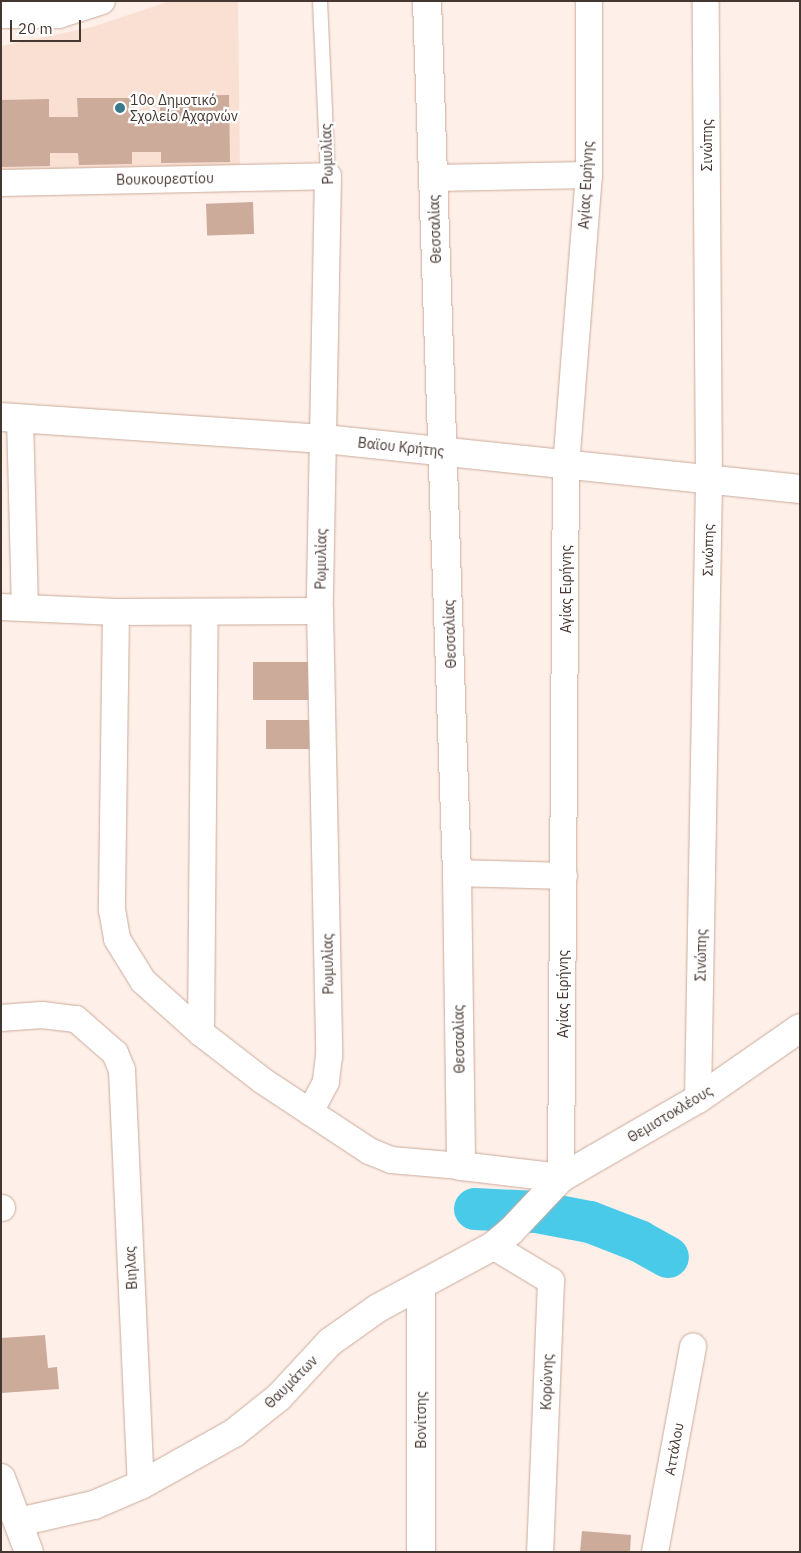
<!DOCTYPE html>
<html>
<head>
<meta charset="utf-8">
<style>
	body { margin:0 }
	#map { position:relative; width:801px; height:1553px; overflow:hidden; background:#fef0e9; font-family:"IBM Plex Sans",sans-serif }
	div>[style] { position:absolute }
	.built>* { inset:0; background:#fae0d3 }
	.river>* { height:42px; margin:-21px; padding:0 21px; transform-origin:21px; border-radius:21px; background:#4acae9 }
	.building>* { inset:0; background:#ccab9b; transform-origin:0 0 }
	.roads { filter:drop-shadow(0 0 1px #cbaa9a) drop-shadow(0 0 1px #cbaa9a) }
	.lane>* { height:14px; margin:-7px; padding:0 7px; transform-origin:7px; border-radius:7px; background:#fff }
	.street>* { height:26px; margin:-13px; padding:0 13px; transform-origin:13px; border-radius:13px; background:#fff }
	.secondary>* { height:28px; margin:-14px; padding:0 14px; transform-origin:14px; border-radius:14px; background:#fff }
	.dots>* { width:14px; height:14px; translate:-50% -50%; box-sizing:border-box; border:2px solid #fff; border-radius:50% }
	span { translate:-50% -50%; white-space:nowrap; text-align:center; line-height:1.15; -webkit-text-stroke:4.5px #fff; paint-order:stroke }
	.poi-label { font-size:14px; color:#443630 }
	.left { translate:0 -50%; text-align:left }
	.street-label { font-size:14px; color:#443630 }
	.frame { position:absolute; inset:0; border:2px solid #443630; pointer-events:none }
	.scale { position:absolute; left:10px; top:20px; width:71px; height:22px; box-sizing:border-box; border:2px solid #443630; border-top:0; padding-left:6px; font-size:15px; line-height:18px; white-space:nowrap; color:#443630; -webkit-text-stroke:4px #fff; paint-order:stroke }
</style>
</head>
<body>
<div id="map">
	<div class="built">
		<div style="clip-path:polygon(170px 1px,238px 1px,240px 170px,1px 176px,1px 46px,92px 27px)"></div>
	</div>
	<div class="river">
		<div style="left:475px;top:1209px;width:62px;rotate:2.8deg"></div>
		<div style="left:537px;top:1212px;width:54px;rotate:10.7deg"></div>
		<div style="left:590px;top:1222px;width:53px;rotate:21.2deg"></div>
		<div style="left:639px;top:1241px;width:33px;rotate:29deg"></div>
	</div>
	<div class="building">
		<div style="clip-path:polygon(229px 95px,230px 162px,161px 163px,161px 152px,132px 152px,132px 164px,79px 165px,78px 153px,50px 153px,50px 166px,1px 167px,1px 100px,49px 99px,49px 117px,78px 117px,77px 98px,131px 98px,131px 116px,160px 115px,160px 96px)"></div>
		<div style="left:253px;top:202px;width:32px;height:47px;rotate:88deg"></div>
		<div style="left:253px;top:662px;width:62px;height:38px"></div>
		<div style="left:266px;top:720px;width:49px;height:29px"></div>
		<div style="clip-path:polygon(45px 1335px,48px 1368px,57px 1367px,59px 1389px,1px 1393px,1px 1338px)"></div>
		<div style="clip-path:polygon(582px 1531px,631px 1535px,630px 1552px,580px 1552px)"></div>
	</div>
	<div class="roads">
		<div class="lane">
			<div style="left:320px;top:1px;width:175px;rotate:87.4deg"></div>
		</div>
		<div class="street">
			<div style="left:1px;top:15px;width:58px"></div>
			<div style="left:59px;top:15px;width:45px;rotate:-18deg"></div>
			<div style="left:433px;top:178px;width:156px;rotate:-1.1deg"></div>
			<div style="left:1px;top:183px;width:327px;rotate:-1.2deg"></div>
			<div style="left:328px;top:176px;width:435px;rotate:91.1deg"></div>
			<div style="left:320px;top:611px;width:445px;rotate:88.8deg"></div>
			<div style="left:329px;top:1056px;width:26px;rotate:97deg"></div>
			<div style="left:326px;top:1082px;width:34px;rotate:118deg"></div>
			<div style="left:20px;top:418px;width:190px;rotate:88.5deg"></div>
			<div style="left:1px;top:607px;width:115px;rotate:2.5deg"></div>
			<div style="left:116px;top:612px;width:204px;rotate:-0.3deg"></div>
			<div style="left:116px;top:612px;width:298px;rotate:90.8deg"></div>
			<div style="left:112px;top:910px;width:29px;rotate:80deg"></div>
			<div style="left:117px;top:939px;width:49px;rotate:58.2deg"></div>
			<div style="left:143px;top:981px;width:78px;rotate:41.9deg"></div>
			<div style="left:201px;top:1033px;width:78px;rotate:37.7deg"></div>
			<div style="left:263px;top:1081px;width:127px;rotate:33.4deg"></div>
			<div style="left:369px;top:1151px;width:24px;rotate:22deg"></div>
			<div style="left:391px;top:1160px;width:70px;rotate:4.9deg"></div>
			<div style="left:457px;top:873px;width:107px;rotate:1.6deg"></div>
			<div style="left:1px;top:1018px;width:41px;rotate:-4.2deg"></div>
			<div style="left:42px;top:1015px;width:34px;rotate:7deg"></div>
			<div style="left:76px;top:1019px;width:52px;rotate:41.1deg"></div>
			<div style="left:115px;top:1053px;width:18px;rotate:68deg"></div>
			<div style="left:122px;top:1070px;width:415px;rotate:87.4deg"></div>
			<div style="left:201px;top:1033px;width:421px;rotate:-89.5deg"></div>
			<div style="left:698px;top:1099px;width:617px;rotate:-88.98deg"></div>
			<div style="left:709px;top:482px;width:481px;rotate:-90.4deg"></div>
			<div style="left:561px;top:1178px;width:712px;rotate:-89.6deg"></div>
			<div style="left:566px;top:466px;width:292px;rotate:-85.5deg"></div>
			<div style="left:589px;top:175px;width:174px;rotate:-90deg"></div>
			<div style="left:1px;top:1208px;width:1px"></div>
			<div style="left:493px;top:1246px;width:68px;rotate:31.1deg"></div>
			<div style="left:551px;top:1281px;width:271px;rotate:92.3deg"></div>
			<div style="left:655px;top:1552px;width:209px;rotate:-79.5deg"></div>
		</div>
		<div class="secondary">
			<div style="left:427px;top:1px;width:873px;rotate:88.03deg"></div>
			<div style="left:457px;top:873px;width:293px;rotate:89.2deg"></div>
			<div style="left:461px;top:1166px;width:101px;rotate:6.8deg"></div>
			<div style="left:1px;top:417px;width:324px;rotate:3.9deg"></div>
			<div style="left:324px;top:439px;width:479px;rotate:6deg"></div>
			<div style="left:421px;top:1287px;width:265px;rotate:90deg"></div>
			<div style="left:1px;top:1478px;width:79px;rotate:69.3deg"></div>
			<div style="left:19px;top:1522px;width:77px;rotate:-12.8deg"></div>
			<div style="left:94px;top:1505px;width:51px;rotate:-23.1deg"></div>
			<div style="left:141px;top:1485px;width:107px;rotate:-29.2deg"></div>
			<div style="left:234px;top:1433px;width:58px;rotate:-38.7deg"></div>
			<div style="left:279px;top:1397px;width:75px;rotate:-47.2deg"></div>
			<div style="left:330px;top:1342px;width:59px;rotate:-35.3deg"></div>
			<div style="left:378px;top:1308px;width:131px;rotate:-28.3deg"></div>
			<div style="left:493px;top:1246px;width:23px;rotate:-40deg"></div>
			<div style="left:511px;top:1231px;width:73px;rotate:-46.7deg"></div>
			<div style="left:561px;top:1178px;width:158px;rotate:-30deg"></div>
			<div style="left:698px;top:1099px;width:124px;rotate:-34.8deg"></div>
		</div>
	</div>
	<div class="dots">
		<div style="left:120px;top:108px;background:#387a8b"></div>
	</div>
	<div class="poi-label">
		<span class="left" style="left:130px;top:108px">10ο Δημοτικό<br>Σχολείο Αχαρνών</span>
	</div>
	<div class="street-label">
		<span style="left:707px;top:145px;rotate:-90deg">Σινώπης</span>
		<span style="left:327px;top:154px;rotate:-92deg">Ρωμυλίας</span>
		<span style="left:165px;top:179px;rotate:-1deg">Βουκουρεστίου</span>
		<span style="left:586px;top:185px;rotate:-87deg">Αγίας Ειρήνης</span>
		<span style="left:435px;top:229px;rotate:-92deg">Θεσσαλίας</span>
		<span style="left:401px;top:447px;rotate:6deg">Βαϊου Κρήτης</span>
		<span style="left:708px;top:550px;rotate:-89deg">Σινώπης</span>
		<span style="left:321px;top:559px;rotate:-89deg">Ρωμυλίας</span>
		<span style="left:566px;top:589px;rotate:-90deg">Αγίας Ειρήνης</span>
		<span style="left:450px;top:634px;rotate:-92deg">Θεσσαλίας</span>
		<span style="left:701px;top:955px;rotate:-89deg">Σινώπης</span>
		<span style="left:328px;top:964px;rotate:-91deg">Ρωμυλίας</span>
		<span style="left:563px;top:994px;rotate:-90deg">Αγίας Ειρήνης</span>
		<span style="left:459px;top:1039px;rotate:-91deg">Θεσσαλίας</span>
		<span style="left:670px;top:1114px;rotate:-31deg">Θεμιστοκλέους</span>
		<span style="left:131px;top:1268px;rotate:-93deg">Βιηλας</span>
		<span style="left:291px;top:1382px;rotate:-45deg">Θαυμάτων</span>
		<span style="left:547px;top:1382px;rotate:-88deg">Κορώνης</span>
		<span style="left:421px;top:1420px;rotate:-90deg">Βονίτσης</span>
		<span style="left:674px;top:1449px;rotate:-80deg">Αττάλου</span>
	</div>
	<div class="frame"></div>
	<div class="scale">20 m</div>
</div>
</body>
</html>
